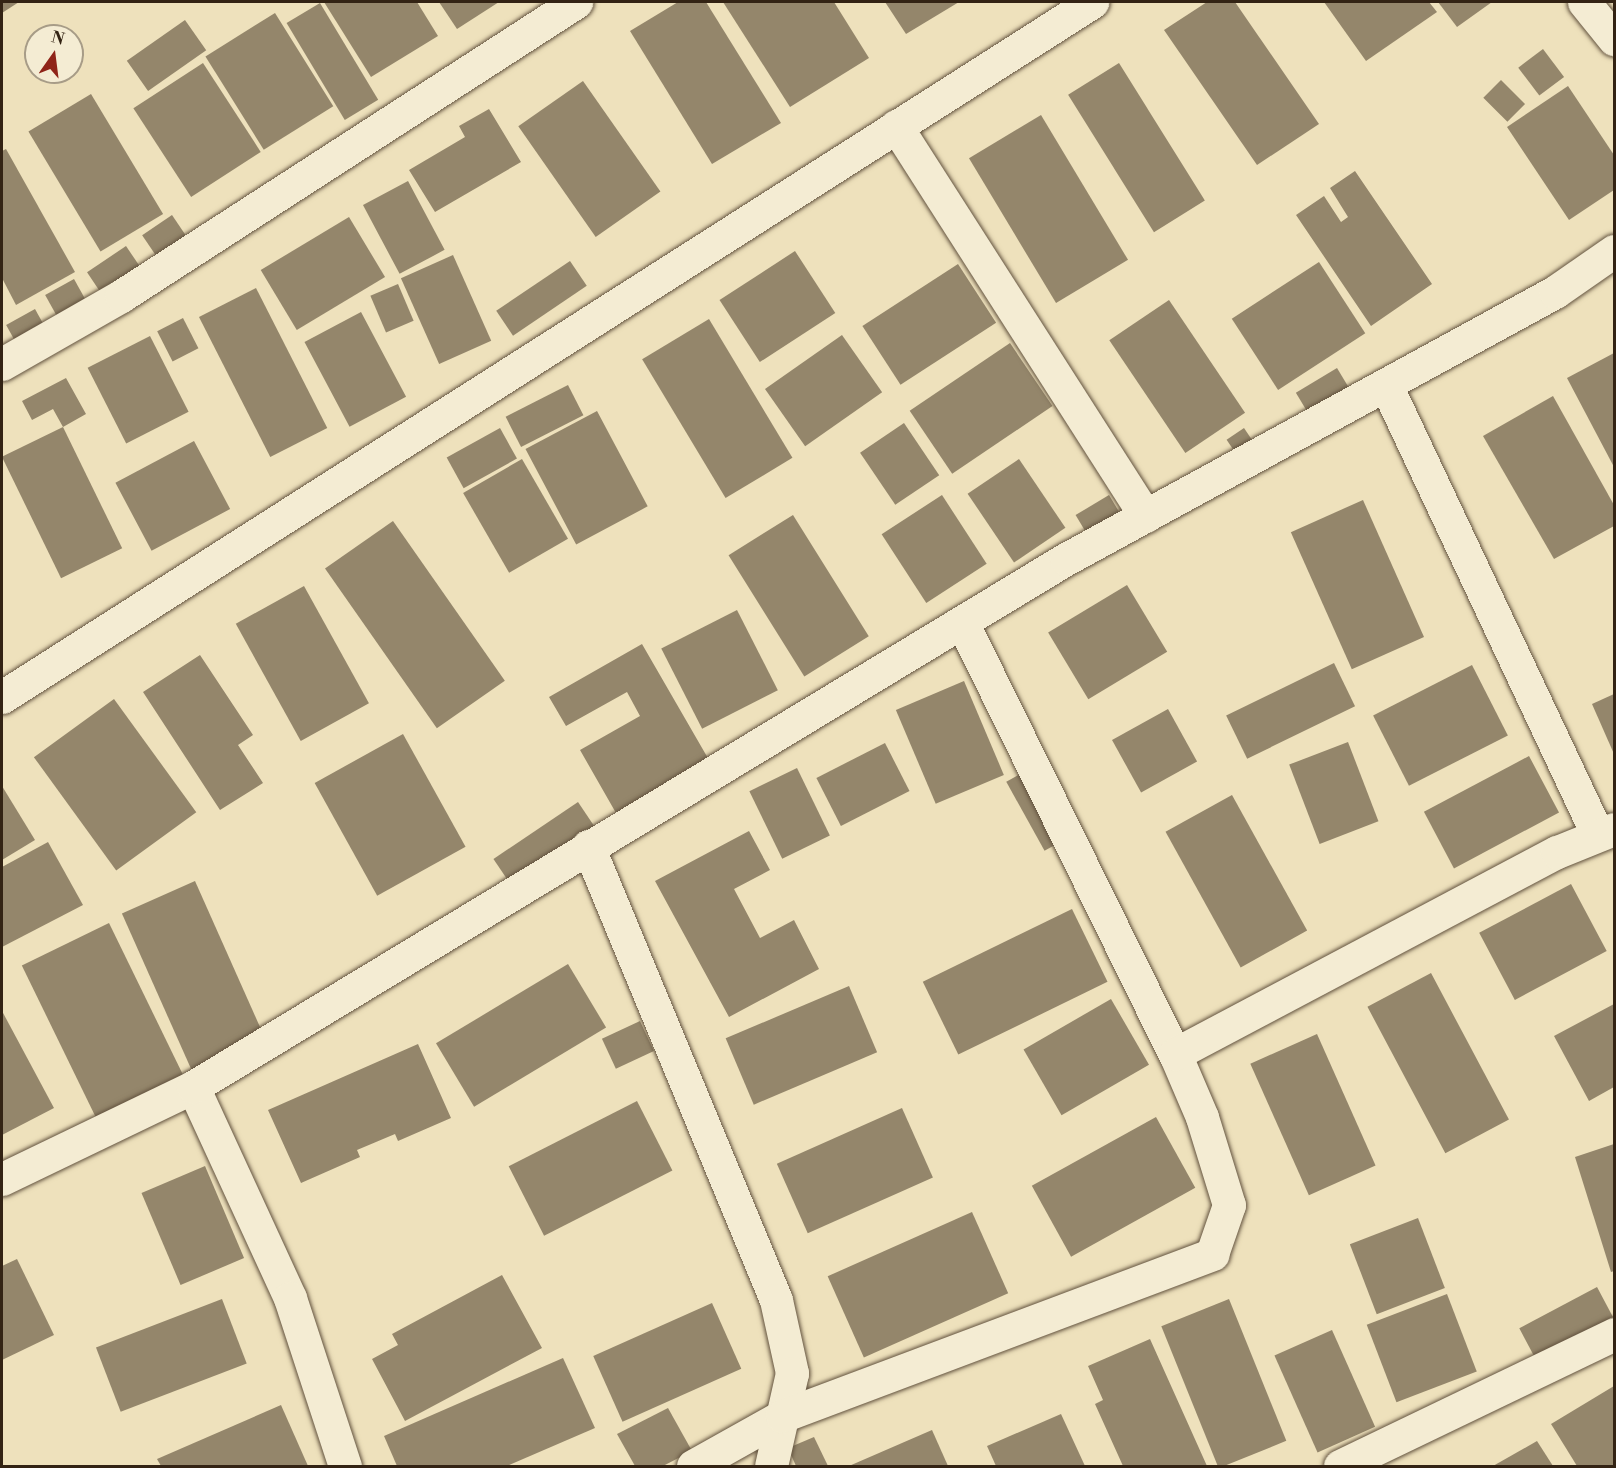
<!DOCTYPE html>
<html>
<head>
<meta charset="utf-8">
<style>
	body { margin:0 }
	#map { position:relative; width:1616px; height:1468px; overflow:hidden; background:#eee1bc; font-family:"Libre Bodoni",serif }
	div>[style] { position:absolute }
	.building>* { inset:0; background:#94866b; transform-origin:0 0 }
	.roads { filter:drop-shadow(0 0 2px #62523e) drop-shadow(0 0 2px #62523e) }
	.minor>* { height:33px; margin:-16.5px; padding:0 16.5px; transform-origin:16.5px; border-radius:16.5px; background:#f4ecd3 }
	span { translate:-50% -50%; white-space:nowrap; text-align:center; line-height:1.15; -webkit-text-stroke:4.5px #f4ecd3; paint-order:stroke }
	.frame { position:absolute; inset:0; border:3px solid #332314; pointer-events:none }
	.north { position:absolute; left:24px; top:24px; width:60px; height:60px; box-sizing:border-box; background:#f4ecd3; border:2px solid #a79c87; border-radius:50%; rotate:14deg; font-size:16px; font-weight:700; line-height:24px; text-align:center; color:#332314 }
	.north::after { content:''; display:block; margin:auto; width:21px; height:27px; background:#8f2418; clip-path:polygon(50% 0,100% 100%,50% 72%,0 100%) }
</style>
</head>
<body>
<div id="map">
	<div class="building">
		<div style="clip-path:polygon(2px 2px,19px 2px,2px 13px)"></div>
		<div style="clip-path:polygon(324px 2px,417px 2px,438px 36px,371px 77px)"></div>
		<div style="clip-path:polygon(439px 2px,499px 2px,457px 29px)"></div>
		<div style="clip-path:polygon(678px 2px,706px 2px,781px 123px,712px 164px,630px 31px)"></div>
		<div style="clip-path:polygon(723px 2px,834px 2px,869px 58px,790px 107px)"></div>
		<div style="clip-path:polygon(885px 2px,959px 2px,906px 34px)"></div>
		<div style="clip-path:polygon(1207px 2px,1235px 2px,1319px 124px,1257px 165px,1164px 30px)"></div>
		<div style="clip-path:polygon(1324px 2px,1429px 2px,1437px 12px,1366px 61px)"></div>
		<div style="clip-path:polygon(1438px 2px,1492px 2px,1457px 27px)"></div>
		<div style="left:320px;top:3px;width:113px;height:39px;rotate:59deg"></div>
		<div style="left:275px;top:13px;width:110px;height:82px;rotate:58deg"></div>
		<div style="left:185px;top:20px;width:37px;height:71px;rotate:55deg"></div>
		<div style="left:1543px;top:49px;width:35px;height:31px;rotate:53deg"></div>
		<div style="left:203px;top:63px;width:106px;height:83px;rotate:57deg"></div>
		<div style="left:1119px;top:63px;width:162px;height:60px;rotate:58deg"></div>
		<div style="left:1501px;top:80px;width:34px;height:25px;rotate:45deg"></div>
		<div style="left:583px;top:81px;width:135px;height:79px;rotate:55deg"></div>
		<div style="clip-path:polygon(1568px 86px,1614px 155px,1614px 190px,1569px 220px,1507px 127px)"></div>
		<div style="left:91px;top:94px;width:140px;height:73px;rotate:59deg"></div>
		<div style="clip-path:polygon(489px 109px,521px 162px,435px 212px,409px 170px,465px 137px,459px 126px)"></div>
		<div style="left:1041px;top:115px;width:169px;height:84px;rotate:59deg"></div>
		<div style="clip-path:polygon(6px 149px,75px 272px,16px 305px,2px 278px,2px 151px)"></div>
		<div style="clip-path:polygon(1355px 171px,1432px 284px,1371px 326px,1296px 215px,1324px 196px,1341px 222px,1348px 217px,1330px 188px)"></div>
		<div style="left:408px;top:181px;width:78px;height:51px;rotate:62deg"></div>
		<div style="left:172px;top:215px;width:32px;height:36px;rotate:56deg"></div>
		<div style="left:349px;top:217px;width:70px;height:103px;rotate:59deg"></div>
		<div style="left:126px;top:246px;width:30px;height:47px;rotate:56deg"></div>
		<div style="left:795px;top:251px;width:74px;height:90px;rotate:57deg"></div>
		<div style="left:453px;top:255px;width:94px;height:57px;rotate:66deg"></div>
		<div style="left:570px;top:261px;width:30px;height:89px;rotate:56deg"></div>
		<div style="left:1319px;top:262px;width:85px;height:104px;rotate:57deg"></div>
		<div style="left:958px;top:264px;width:70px;height:114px;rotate:57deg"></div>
		<div style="left:74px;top:279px;width:29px;height:33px;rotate:61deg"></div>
		<div style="left:398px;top:284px;width:40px;height:30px;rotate:67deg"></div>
		<div style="left:256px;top:288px;width:157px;height:64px;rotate:63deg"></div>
		<div style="left:1169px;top:300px;width:136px;height:72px;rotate:56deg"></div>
		<div style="left:35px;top:309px;width:18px;height:33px;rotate:61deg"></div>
		<div style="left:361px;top:312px;width:96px;height:64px;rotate:62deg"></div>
		<div style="left:183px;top:318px;width:34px;height:29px;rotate:63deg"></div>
		<div style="left:709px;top:319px;width:162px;height:78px;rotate:59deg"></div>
		<div style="left:842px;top:335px;width:70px;height:94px;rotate:55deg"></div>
		<div style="left:150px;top:336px;width:85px;height:70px;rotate:63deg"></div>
		<div style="left:1010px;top:343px;width:76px;height:121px;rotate:56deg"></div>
		<div style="clip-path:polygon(1614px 353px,1614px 467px,1567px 378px)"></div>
		<div style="left:1337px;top:368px;width:31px;height:48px;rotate:59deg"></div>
		<div style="clip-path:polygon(66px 378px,86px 414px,63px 427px,53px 409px,32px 420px,22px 401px)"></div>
		<div style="left:568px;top:385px;width:34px;height:70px;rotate:63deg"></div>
		<div style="clip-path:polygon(1553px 396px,1614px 505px,1614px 526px,1554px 559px,1483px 436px)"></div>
		<div style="left:597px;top:411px;width:108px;height:81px;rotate:62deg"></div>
		<div style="left:904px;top:423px;width:63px;height:53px;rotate:56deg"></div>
		<div style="left:63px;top:427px;width:135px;height:68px;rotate:64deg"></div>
		<div style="left:500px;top:428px;width:35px;height:61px;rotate:61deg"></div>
		<div style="left:1244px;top:428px;width:22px;height:21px;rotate:56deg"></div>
		<div style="left:194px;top:441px;width:77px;height:89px;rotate:62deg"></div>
		<div style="left:522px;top:459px;width:92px;height:68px;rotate:60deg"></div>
		<div style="left:1019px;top:459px;width:83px;height:62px;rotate:56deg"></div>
		<div style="left:942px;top:495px;width:82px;height:72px;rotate:57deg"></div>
		<div style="left:1109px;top:495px;width:27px;height:39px;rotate:59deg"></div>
		<div style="left:1363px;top:500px;width:150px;height:79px;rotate:66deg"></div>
		<div style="left:793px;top:515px;width:143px;height:76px;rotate:58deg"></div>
		<div style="left:393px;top:521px;width:195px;height:83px;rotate:55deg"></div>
		<div style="left:1127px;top:585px;width:78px;height:92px;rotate:59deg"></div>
		<div style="left:304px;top:586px;width:134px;height:78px;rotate:61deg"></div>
		<div style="left:737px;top:610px;width:90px;height:85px;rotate:63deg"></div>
		<div style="clip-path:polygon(642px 644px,709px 760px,616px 813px,580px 750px,640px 716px,627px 692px,566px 726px,549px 697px)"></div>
		<div style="clip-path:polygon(200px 655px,253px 735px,238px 745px,263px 783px,220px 810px,143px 692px)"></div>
		<div style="left:1334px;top:663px;width:48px;height:120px;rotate:64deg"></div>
		<div style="left:1472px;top:665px;width:79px;height:111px;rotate:63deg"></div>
		<div style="left:964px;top:681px;width:102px;height:74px;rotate:67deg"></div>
		<div style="clip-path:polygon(1614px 694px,1614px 754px,1592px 704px)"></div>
		<div style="left:114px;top:699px;width:140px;height:99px;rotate:54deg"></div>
		<div style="left:1168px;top:709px;width:60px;height:64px;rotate:61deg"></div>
		<div style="left:403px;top:734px;width:129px;height:101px;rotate:61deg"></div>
		<div style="left:1348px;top:742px;width:85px;height:63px;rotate:69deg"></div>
		<div style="left:885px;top:743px;width:54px;height:77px;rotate:63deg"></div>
		<div style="left:1529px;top:756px;width:64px;height:119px;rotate:62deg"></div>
		<div style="left:797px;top:768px;width:75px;height:53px;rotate:64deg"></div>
		<div style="left:1022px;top:773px;width:79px;height:18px;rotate:61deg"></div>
		<div style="clip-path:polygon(2px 786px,35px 840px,2px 860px)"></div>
		<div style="left:1232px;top:795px;width:155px;height:76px;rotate:61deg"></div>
		<div style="left:578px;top:802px;width:34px;height:102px;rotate:56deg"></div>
		<div style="clip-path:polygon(749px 831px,770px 870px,734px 889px,760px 938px,794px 920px,819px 969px,729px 1017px,655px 881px)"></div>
		<div style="clip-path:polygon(48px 842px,83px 905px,2px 947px,2px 867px)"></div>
		<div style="left:195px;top:881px;width:171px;height:80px;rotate:66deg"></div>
		<div style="left:1571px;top:884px;width:76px;height:104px;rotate:62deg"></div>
		<div style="left:1072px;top:909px;width:81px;height:166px;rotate:64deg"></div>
		<div style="left:109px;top:923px;width:169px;height:97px;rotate:64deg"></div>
		<div style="left:568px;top:964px;width:74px;height:154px;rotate:59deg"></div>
		<div style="left:1431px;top:973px;width:166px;height:72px;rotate:62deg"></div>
		<div style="left:849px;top:986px;width:72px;height:134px;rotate:67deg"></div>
		<div style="left:1111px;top:999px;width:76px;height:101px;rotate:60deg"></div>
		<div style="clip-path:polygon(1614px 1004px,1614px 1087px,1589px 1101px,1554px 1036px)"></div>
		<div style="clip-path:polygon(2px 1011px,54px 1108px,2px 1135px)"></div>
		<div style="left:640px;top:1021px;width:33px;height:42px;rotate:65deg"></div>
		<div style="left:1317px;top:1034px;width:144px;height:73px;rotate:66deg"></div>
		<div style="clip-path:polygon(418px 1044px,451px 1118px,398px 1141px,395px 1134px,357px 1150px,360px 1157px,301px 1183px,268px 1110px)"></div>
		<div style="left:637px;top:1101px;width:78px;height:144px;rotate:63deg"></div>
		<div style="left:902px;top:1108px;width:76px;height:137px;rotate:66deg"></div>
		<div style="left:1156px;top:1117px;width:81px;height:142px;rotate:61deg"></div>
		<div style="clip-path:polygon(1614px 1144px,1614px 1271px,1611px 1272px,1575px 1157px)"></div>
		<div style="left:205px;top:1166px;width:100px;height:69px;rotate:67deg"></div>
		<div style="left:972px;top:1212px;width:89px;height:158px;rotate:66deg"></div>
		<div style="left:1418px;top:1218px;width:75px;height:73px;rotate:69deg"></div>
		<div style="clip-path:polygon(17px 1259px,54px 1335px,2px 1360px,2px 1266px)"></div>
		<div style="clip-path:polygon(502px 1275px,542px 1348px,405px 1421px,372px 1359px,398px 1345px,392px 1334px)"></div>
		<div style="left:1597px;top:1287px;width:34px;height:88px;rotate:62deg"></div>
		<div style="left:1447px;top:1294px;width:83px;height:86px;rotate:69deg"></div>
		<div style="left:222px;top:1299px;width:69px;height:135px;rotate:69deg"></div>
		<div style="left:1229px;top:1299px;width:153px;height:73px;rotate:68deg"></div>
		<div style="left:712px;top:1303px;width:72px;height:130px;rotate:66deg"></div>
		<div style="left:1332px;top:1330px;width:106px;height:63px;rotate:66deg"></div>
		<div style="clip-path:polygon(1150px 1339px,1207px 1466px,1123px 1466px,1095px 1404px,1103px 1400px,1088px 1366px)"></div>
		<div style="clip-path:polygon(563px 1358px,595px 1428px,507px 1466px,397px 1466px,384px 1436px)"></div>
		<div style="clip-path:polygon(1614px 1386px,1614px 1466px,1577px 1466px,1551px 1424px)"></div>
		<div style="clip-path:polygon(281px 1405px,308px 1466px,161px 1466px,157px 1459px)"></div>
		<div style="clip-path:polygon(668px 1408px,692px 1451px,663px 1466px,635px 1466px,617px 1434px)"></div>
		<div style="clip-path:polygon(1061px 1414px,1085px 1466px,996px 1466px,987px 1446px)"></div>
		<div style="clip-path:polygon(932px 1430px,948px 1466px,849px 1466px)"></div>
		<div style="clip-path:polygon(814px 1437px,828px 1466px,796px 1466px,788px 1448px)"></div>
		<div style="clip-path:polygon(1537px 1441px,1553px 1466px,1493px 1466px)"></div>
	</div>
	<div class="roads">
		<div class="minor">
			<div style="left:1584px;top:2px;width:48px;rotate:51deg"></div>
			<div style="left:896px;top:126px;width:463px;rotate:57.4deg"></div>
			<div style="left:2px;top:364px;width:137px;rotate:-29.7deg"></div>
			<div style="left:121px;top:296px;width:542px;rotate:-32.87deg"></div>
			<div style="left:1386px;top:385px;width:496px;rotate:64.8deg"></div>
			<div style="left:962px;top:622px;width:482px;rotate:63.8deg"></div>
			<div style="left:2px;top:697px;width:1293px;rotate:-32.52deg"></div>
			<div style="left:588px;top:846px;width:491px;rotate:67.5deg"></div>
			<div style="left:776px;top:1300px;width:75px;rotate:77.6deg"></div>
			<div style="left:792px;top:1373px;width:95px;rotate:102.7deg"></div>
			<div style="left:193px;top:1087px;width:232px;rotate:65.3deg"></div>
			<div style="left:290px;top:1298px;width:177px;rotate:71.9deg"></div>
			<div style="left:2px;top:1179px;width:212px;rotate:-25.7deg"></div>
			<div style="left:193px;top:1087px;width:1020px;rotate:-31.17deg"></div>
			<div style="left:1066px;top:559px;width:557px;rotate:-28.64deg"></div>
			<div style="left:1555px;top:292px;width:72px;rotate:-34.8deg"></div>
			<div style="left:693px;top:1466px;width:102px;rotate:-29.3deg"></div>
			<div style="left:782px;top:1416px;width:460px;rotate:-20.6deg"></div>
			<div style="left:1212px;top:1254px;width:52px;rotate:-70.9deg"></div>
			<div style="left:1229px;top:1205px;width:92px;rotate:-107.1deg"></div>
			<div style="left:1202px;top:1117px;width:69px;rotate:-113.2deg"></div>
			<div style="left:1175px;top:1054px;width:432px;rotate:-27.9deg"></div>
			<div style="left:1557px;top:852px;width:61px;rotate:-22deg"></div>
			<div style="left:1340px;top:1466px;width:304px;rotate:-25.7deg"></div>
		</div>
	</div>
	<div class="frame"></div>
	<div class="north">N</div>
</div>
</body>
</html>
